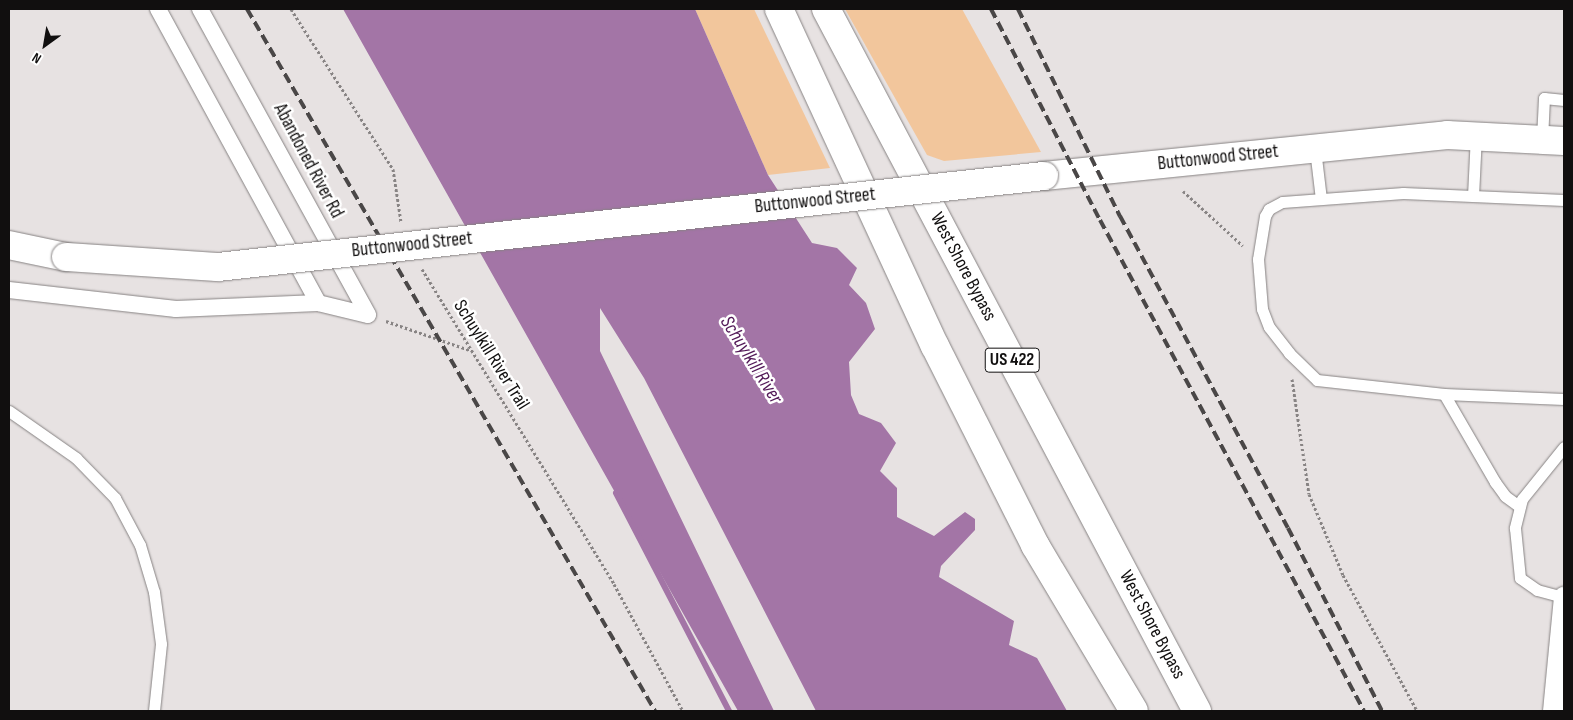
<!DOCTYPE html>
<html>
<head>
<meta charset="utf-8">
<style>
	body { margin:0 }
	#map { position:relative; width:1573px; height:720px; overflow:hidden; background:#e7e2e2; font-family:"Sofia Sans Condensed",sans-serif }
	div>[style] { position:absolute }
	.green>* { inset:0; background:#f2c69c }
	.water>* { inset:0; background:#a375a6 }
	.stream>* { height:6px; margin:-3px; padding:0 3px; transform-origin:3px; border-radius:3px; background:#a375a6 }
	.path>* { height:3px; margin-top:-1.5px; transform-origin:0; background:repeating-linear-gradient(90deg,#888484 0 2.5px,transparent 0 5px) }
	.roads { filter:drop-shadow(0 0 1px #878383) drop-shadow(0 0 1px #878383) }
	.service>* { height:11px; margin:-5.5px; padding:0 5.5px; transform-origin:5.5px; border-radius:5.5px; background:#fff }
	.pedestrian>* { height:16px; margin:-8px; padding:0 8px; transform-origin:8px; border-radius:8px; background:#fff }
	.minor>* { height:21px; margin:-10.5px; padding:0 10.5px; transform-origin:10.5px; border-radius:10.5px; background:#fff }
	.tertiary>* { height:28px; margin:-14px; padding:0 14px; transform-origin:14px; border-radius:14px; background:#fff }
	.motorway>* { height:28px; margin:-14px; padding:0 14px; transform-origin:14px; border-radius:14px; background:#fff }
	.rail>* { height:4px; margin-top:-2px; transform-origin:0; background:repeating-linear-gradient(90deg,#4a4747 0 10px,transparent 0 15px) }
	.bridges { filter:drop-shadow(0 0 1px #878383) drop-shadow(0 0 1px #878383) }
	.tertiary-bridge>* { height:28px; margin:-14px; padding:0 14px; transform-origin:14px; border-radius:14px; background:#fff }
	span { translate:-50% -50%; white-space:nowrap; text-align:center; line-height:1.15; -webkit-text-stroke:5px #fff; paint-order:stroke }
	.shield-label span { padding:1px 4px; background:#fff; border:1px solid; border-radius:4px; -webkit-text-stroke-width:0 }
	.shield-label { font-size:18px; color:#110f0f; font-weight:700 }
	.street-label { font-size:19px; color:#110f0f }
	.water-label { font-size:20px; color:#521857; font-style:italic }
	.frame { position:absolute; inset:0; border:10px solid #110f0f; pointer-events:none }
	.north { position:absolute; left:20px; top:20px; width:50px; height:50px; -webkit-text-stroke:4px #fff; paint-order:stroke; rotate:212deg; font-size:14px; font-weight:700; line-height:20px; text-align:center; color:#110f0f }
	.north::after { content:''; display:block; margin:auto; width:18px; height:22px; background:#110f0f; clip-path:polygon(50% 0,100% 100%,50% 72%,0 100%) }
</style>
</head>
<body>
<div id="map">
	<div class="green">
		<div style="clip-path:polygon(695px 9px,754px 9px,830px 168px,768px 175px)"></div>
		<div style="clip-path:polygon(845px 9px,962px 9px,1041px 152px,944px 161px,927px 155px)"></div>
	</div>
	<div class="water">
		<div style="clip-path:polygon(343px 9px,695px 9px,768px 175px,812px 243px,837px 248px,857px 268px,849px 285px,866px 303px,875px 329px,849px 362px,851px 395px,859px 414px,881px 423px,896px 443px,880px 471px,897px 488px,897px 517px,934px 536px,965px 512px,975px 519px,975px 530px,941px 566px,939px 577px,1014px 621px,1009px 645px,1037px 658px,1067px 711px,816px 711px,644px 378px,600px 308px,600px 351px,774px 711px,738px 711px)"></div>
	</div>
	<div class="stream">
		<div style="left:616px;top:493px;width:246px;rotate:62.6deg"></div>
	</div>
	<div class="path">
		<div style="left:291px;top:9px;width:190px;rotate:57.5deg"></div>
		<div style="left:393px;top:169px;width:54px;rotate:81.4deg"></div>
		<div style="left:1183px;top:191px;width:81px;rotate:42.5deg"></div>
		<div style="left:422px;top:269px;width:369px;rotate:58.6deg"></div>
		<div style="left:614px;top:584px;width:145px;rotate:61.5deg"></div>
		<div style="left:386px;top:321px;width:91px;rotate:19.2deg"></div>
		<div style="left:1292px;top:379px;width:116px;rotate:81.6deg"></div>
		<div style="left:1309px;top:494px;width:88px;rotate:67.2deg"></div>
		<div style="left:1343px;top:575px;width:155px;rotate:61.4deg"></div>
	</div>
	<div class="roads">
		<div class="service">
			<div style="left:1542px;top:139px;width:41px;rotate:-87.2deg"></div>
			<div style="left:1544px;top:98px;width:20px;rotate:6deg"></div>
			<div style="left:1315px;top:149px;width:50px;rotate:83.2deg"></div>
			<div style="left:1473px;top:196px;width:61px;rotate:-87.2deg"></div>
			<div style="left:1564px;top:200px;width:161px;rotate:-177.5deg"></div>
			<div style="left:1403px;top:193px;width:121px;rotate:175.7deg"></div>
			<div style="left:1282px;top:202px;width:15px;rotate:152deg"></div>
			<div style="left:1269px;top:209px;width:8px;rotate:120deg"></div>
			<div style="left:1265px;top:216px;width:44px;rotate:99.2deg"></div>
			<div style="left:1258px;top:259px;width:50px;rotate:85.4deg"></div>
			<div style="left:1262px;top:309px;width:19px;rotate:69deg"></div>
			<div style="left:1269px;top:327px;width:33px;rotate:52deg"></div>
			<div style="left:1289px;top:353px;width:39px;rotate:44deg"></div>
			<div style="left:1317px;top:380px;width:128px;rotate:6.3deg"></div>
			<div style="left:1444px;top:394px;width:120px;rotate:2.4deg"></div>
			<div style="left:1444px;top:394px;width:102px;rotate:59.9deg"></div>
			<div style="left:1495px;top:482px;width:17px;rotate:54deg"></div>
			<div style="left:1505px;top:496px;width:17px;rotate:36deg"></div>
			<div style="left:9px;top:411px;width:82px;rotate:35deg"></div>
			<div style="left:76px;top:458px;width:56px;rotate:45.7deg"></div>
			<div style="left:115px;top:498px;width:53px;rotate:62deg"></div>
			<div style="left:140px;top:545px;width:49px;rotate:73.4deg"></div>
			<div style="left:154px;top:592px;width:52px;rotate:82.3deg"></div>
			<div style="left:161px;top:644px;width:67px;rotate:96deg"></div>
			<div style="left:1564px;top:447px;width:67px;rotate:128.9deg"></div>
			<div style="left:1522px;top:499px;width:30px;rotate:104deg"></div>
			<div style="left:1515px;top:528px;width:50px;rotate:84.3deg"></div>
			<div style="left:1520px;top:578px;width:21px;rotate:35deg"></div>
			<div style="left:1537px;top:590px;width:28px;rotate:15deg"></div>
		</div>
		<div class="pedestrian">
			<div style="left:158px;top:9px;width:335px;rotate:61.4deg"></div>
			<div style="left:200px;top:9px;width:349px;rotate:61.2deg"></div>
			<div style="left:9px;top:290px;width:168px;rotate:6.5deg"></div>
			<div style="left:176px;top:309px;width:142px;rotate:-2.4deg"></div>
			<div style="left:318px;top:303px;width:51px;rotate:13.5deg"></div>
		</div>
		<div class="minor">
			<div style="left:1553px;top:711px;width:115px;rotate:-84.5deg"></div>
		</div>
		<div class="tertiary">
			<div style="left:1044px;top:176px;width:405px;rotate:-5.8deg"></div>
			<div style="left:1447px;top:135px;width:117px;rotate:2.9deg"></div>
			<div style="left:9px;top:245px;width:58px;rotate:11.9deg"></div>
		</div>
		<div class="motorway">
			<div style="left:779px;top:9px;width:371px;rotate:65.2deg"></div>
			<div style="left:935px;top:346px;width:223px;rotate:63.3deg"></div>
			<div style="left:1035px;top:545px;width:193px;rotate:59.2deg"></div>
			<div style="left:826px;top:9px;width:794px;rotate:62.14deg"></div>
		</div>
	</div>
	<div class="rail">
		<div style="left:247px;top:9px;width:812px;rotate:59.83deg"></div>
		<div style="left:991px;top:9px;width:237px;rotate:62.7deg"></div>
		<div style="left:1100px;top:220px;width:557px;rotate:61.73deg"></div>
		<div style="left:1018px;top:9px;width:231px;rotate:63.8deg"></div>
		<div style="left:1120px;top:216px;width:354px;rotate:61.7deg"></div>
		<div style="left:1288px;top:528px;width:206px;rotate:62.8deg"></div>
	</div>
	<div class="bridges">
		<div class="tertiary-bridge">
			<div style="left:66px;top:257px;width:152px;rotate:3.8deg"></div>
			<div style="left:218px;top:267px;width:831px;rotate:-6.29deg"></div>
		</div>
	</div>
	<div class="shield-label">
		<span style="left:1012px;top:360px">US 422</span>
	</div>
	<div class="street-label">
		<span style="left:1218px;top:158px;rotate:-6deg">Buttonwood Street</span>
		<span style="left:308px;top:161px;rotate:62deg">Abandoned River Rd</span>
		<span style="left:815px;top:201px;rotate:-6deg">Buttonwood Street</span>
		<span style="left:412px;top:245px;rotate:-6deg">Buttonwood Street</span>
		<span style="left:963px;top:267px;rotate:62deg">West Shore Bypass</span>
		<span style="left:491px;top:355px;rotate:58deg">Schuylkill River Trail</span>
		<span style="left:1152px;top:625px;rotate:62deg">West Shore Bypass</span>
	</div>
	<div class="water-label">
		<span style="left:751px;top:360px;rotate:58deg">Schuylkill River</span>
	</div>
	<div class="frame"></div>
	<div class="north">N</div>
</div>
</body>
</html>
